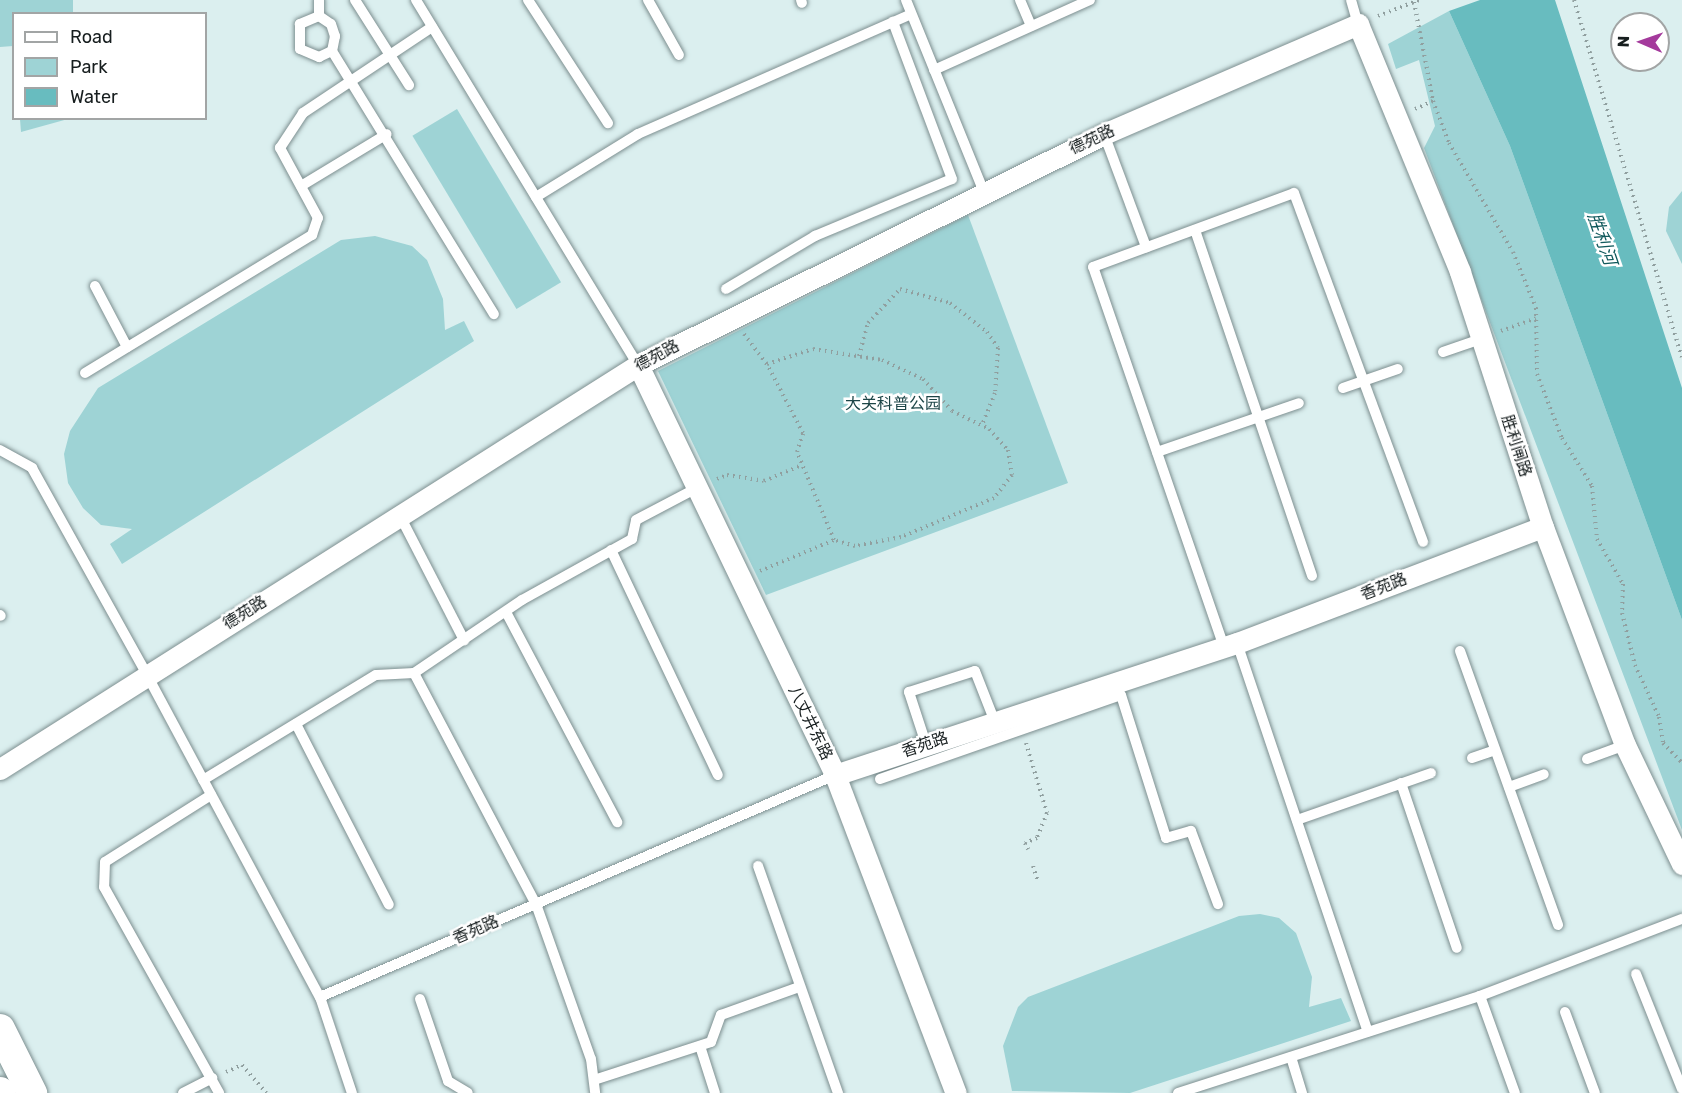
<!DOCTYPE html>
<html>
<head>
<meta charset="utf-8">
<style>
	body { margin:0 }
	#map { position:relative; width:1682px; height:1093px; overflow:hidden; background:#dbefef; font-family:Rubik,"Noto Sans SC",sans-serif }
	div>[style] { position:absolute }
	.green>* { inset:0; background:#9ed3d5; transform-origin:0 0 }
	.water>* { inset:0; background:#68bcbf }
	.path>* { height:4px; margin-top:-2px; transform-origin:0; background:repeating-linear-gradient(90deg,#909f9f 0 1.5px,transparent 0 6px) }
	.roads { filter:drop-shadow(0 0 2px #7d8f90) drop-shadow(0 0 2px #7d8f90) }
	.lane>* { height:10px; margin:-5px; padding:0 5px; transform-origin:5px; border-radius:5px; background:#fff }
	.street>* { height:21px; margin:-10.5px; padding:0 10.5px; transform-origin:10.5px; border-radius:10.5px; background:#fff }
	.secondary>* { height:30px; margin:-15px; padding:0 15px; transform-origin:15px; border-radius:15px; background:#fff }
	span { translate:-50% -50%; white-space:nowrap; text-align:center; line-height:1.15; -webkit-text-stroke:5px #fff; paint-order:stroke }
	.street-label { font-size:16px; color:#171e1f }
	.park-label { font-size:16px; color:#1d4547 }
	.water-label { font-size:18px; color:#10595c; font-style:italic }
	.legend { position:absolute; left:12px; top:12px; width:195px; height:108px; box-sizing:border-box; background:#fff; border:2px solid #a2a5a5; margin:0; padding:8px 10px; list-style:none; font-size:18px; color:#171e1f }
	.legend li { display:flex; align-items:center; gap:12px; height:30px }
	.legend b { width:30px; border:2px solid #a2a5a5 }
	.north { position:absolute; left:1610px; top:12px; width:60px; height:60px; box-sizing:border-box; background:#fff; border:2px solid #a2a5a5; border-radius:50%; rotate:272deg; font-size:16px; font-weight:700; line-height:24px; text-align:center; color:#171e1f }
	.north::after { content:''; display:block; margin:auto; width:21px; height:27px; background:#a43a9c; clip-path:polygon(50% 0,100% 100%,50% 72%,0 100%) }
</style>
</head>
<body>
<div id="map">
	<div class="green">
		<div style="clip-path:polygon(0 0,73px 0,73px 13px,14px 14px,13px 46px,0 47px)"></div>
		<div style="clip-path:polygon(1449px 11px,1510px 146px,1682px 620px,1682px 830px,1424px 148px,1435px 126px,1419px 60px,1396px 69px,1388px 44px)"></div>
		<div style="left:457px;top:109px;width:202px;height:52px;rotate:59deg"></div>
		<div style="clip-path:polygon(20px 119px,68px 118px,68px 119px,21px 132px)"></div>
		<div style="clip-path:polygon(1682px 191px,1682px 264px,1666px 231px,1669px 207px)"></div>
		<div style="clip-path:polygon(968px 215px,1068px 483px,766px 595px,658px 371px)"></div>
		<div style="clip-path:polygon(375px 236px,412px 246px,427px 260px,443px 299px,445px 330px,464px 321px,474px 341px,122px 564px,110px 544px,132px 529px,101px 525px,83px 508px,68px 483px,64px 454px,70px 431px,98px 388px,341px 240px)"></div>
		<div style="clip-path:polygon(1260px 914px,1279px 918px,1296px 933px,1312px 977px,1309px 1007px,1341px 998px,1351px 1021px,1130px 1093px,1012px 1091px,1003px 1046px,1018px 1007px,1028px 997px,1239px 916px)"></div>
	</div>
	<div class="water">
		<div style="clip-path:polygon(1480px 0,1555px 0,1682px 388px,1682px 620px,1510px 146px,1449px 11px)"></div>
	</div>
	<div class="path">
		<div style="left:1574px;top:0;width:373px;rotate:73.2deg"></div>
		<div style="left:1414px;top:2px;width:101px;rotate:79.1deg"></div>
		<div style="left:1433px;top:101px;width:45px;rotate:69.1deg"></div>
		<div style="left:1449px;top:143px;width:126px;rotate:59.6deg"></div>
		<div style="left:1513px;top:252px;width:61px;rotate:67.7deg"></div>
		<div style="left:1536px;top:308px;width:66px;rotate:89.1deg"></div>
		<div style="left:1537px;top:374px;width:69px;rotate:68.7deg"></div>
		<div style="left:1562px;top:438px;width:57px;rotate:58deg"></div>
		<div style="left:1592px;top:486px;width:53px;rotate:84.6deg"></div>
		<div style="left:1597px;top:539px;width:52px;rotate:60deg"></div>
		<div style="left:1623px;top:584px;width:29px;rotate:92deg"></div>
		<div style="left:1622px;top:613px;width:54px;rotate:76deg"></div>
		<div style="left:1635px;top:665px;width:57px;rotate:65.2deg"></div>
		<div style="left:1659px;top:717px;width:26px;rotate:81deg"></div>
		<div style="left:1663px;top:743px;width:28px;rotate:46deg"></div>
		<div style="left:1378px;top:16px;width:44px;rotate:-21.3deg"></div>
		<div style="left:1415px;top:109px;width:20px;rotate:-24deg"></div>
		<div style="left:1501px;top:331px;width:37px;rotate:-20deg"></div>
		<div style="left:744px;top:334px;width:38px;rotate:53deg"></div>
		<div style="left:813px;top:349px;width:70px;rotate:9.1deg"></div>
		<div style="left:882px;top:360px;width:45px;rotate:24.9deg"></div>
		<div style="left:923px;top:379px;width:43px;rotate:47.8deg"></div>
		<div style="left:952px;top:411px;width:41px;rotate:25.9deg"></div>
		<div style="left:989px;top:429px;width:28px;rotate:48deg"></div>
		<div style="left:1008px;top:450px;width:25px;rotate:81deg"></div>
		<div style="left:1012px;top:475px;width:29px;rotate:128deg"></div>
		<div style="left:994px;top:498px;width:101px;rotate:157.2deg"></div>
		<div style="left:901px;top:537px;width:47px;rotate:168.9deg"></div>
		<div style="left:855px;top:546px;width:22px;rotate:-164deg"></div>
		<div style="left:834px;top:540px;width:95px;rotate:-112.8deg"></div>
		<div style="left:797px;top:452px;width:20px;rotate:-72deg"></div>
		<div style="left:803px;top:433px;width:78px;rotate:-117.6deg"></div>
		<div style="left:767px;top:364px;width:48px;rotate:-18.1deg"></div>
		<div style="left:859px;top:356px;width:34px;rotate:-75deg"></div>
		<div style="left:868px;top:323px;width:47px;rotate:-46.7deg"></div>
		<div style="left:900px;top:289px;width:52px;rotate:15.6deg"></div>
		<div style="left:950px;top:303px;width:47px;rotate:38.1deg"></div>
		<div style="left:987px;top:332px;width:19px;rotate:55deg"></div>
		<div style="left:998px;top:348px;width:45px;rotate:93.8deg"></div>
		<div style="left:995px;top:393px;width:35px;rotate:112deg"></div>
		<div style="left:717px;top:479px;width:11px;rotate:-22deg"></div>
		<div style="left:727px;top:475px;width:37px;rotate:9deg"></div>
		<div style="left:764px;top:481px;width:41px;rotate:-22.8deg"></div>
		<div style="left:760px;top:571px;width:80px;rotate:-22.7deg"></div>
		<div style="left:1026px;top:743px;width:73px;rotate:73.3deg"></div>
		<div style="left:1047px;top:813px;width:27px;rotate:112deg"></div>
		<div style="left:1037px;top:838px;width:13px;rotate:157deg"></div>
		<div style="left:1025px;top:843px;width:7px;rotate:63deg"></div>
		<div style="left:1033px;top:866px;width:16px;rotate:72deg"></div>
		<div style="left:226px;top:1072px;width:17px;rotate:-24deg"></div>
		<div style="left:242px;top:1065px;width:37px;rotate:49deg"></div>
	</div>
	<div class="roads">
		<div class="lane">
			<div style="left:319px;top:0;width:16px;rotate:90deg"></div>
			<div style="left:319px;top:16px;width:14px;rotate:34deg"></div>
			<div style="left:331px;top:24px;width:13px;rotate:72deg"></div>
			<div style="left:335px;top:36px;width:15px;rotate:101deg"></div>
			<div style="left:332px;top:51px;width:309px;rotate:58.4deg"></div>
			<div style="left:355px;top:0;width:101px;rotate:57.6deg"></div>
			<div style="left:416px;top:0;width:427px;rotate:58.7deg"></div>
			<div style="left:528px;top:0;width:147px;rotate:57deg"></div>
			<div style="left:648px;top:0;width:63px;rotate:60.6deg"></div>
			<div style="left:801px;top:0;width:3px;rotate:72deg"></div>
			<div style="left:906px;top:0;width:207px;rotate:67.9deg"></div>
			<div style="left:1020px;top:0;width:28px;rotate:67deg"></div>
			<div style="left:1351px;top:0;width:25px;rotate:74deg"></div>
			<div style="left:319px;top:16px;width:21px;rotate:157deg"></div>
			<div style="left:300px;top:24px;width:25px;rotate:90deg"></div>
			<div style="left:300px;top:49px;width:21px;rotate:23deg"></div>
			<div style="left:319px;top:57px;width:14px;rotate:-25deg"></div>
			<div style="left:934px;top:70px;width:171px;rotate:-24.2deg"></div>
			<div style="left:1104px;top:134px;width:121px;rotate:69.6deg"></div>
			<div style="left:301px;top:186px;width:100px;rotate:-31.2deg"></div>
			<div style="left:536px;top:197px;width:120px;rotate:-31.7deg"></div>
			<div style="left:638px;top:134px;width:298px;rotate:-23.7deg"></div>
			<div style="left:1195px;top:230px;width:365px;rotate:71.3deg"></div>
			<div style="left:95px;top:286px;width:69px;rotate:62.3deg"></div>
			<div style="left:726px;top:289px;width:104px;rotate:-30.8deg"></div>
			<div style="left:815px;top:236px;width:148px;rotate:-22.6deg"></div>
			<div style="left:952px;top:179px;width:168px;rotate:-110.6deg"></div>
			<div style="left:1443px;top:352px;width:40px;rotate:-18.9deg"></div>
			<div style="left:85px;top:373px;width:266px;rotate:-31.3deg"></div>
			<div style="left:312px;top:235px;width:18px;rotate:-71deg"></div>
			<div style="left:318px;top:218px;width:80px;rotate:-118.5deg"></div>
			<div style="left:280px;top:148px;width:42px;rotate:-56.7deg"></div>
			<div style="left:303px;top:113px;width:155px;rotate:-33.7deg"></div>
			<div style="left:1343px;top:388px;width:58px;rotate:-19.1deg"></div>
			<div style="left:0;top:450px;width:37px;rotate:29deg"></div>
			<div style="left:32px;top:468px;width:237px;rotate:60.9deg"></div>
			<div style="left:147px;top:675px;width:366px;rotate:61.8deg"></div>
			<div style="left:320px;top:997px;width:101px;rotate:71.6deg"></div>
			<div style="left:1157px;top:452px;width:150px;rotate:-19deg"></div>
			<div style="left:400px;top:516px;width:140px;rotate:62.7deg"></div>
			<div style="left:611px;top:550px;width:249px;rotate:64.6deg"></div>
			<div style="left:506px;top:612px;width:238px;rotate:62.1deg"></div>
			<div style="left:0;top:615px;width:1px;rotate:45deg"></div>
			<div style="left:1237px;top:643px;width:410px;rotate:71.4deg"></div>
			<div style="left:1224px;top:647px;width:402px;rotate:-109deg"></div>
			<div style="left:1093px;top:267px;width:214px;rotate:-20.2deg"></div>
			<div style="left:1294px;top:193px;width:372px;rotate:69.7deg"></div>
			<div style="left:1460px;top:651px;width:291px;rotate:70.3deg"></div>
			<div style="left:414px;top:673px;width:261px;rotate:62.2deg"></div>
			<div style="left:536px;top:904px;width:164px;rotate:70.5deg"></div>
			<div style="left:591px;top:1059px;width:34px;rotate:83deg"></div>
			<div style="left:296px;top:724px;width:203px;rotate:62.8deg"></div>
			<div style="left:926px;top:744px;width:55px;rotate:-108.1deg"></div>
			<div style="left:909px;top:692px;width:69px;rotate:-17.7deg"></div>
			<div style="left:975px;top:671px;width:55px;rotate:68.6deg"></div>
			<div style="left:1472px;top:758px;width:24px;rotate:-19deg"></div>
			<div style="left:1587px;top:759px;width:40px;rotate:-20.2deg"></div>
			<div style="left:880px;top:779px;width:255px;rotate:-19.2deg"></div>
			<div style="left:1121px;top:695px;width:150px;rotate:72.5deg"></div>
			<div style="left:1166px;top:838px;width:26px;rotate:-16deg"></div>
			<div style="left:1191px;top:831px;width:78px;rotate:69.7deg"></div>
			<div style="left:203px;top:780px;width:202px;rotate:-31.3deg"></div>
			<div style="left:376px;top:675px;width:38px;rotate:-3deg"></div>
			<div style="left:414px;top:673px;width:130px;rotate:-34.1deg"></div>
			<div style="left:522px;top:600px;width:126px;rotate:-29deg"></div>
			<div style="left:632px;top:539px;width:19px;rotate:-78deg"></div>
			<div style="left:636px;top:520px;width:69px;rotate:-27.7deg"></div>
			<div style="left:1401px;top:783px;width:174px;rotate:71.3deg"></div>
			<div style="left:1509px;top:787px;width:37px;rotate:-20deg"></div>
			<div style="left:211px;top:795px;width:125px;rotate:147.7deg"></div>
			<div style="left:105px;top:862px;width:25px;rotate:92deg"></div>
			<div style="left:104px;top:887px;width:236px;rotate:60.8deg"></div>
			<div style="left:1297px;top:820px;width:142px;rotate:-19.3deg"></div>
			<div style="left:758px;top:866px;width:241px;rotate:70.6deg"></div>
			<div style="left:1636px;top:974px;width:124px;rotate:68.2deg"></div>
			<div style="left:1480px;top:996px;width:103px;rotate:70.2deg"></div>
			<div style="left:320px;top:997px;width:561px;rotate:-23.32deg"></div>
			<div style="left:420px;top:999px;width:87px;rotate:71.1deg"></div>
			<div style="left:448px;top:1081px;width:23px;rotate:31deg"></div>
			<div style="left:1565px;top:1012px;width:86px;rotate:69.7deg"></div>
			<div style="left:700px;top:1046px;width:49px;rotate:72.3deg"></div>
			<div style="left:1291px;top:1057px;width:38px;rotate:73deg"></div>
			<div style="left:594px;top:1080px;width:123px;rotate:-18deg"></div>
			<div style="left:711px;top:1042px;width:29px;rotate:-70deg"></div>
			<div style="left:721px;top:1015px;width:83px;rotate:-19.7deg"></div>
			<div style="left:183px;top:1093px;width:33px;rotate:-27deg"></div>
			<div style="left:1178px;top:1093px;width:317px;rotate:-17.8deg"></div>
			<div style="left:1480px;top:996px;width:216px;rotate:-20.9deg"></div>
		</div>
		<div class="street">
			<div style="left:638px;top:365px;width:455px;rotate:64.3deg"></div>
			<div style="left:835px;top:775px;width:340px;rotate:69.2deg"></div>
			<div style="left:0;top:769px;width:755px;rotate:-32.34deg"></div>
			<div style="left:638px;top:365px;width:520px;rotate:-26.37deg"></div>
			<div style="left:1104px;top:134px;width:277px;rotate:-23.4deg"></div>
			<div style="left:1358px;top:24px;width:268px;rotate:67.6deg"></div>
			<div style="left:1460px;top:272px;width:268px;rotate:72deg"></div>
			<div style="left:1543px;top:527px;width:233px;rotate:69.4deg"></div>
			<div style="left:1625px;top:745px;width:132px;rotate:64.4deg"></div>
			<div style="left:835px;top:775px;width:423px;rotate:-18.2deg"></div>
			<div style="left:1237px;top:643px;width:327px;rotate:-20.8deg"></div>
		</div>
		<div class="secondary">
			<div style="left:0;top:1029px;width:72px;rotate:63.4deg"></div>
			<div style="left:0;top:1092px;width:1px;rotate:45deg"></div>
		</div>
	</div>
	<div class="street-label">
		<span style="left:1092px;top:140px;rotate:-25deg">德苑路</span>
		<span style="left:657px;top:356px;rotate:-28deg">德苑路</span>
		<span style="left:1516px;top:446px;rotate:72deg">胜利闸路</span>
		<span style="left:1384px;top:587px;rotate:-21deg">香苑路</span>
		<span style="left:245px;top:613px;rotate:-32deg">德苑路</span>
		<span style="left:810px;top:723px;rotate:64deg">八丈井东路</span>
		<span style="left:925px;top:745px;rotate:-18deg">香苑路</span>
		<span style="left:476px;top:930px;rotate:-23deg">香苑路</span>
	</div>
	<div class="park-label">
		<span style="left:893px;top:404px">大关科普公园</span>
	</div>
	<div class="water-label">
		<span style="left:1602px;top:239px;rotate:71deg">胜利河</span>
	</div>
	<ul class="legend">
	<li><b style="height:8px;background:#fff"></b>Road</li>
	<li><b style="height:16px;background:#9ed3d5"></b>Park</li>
	<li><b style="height:16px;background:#68bcbf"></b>Water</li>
	</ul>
	<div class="north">N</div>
</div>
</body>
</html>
